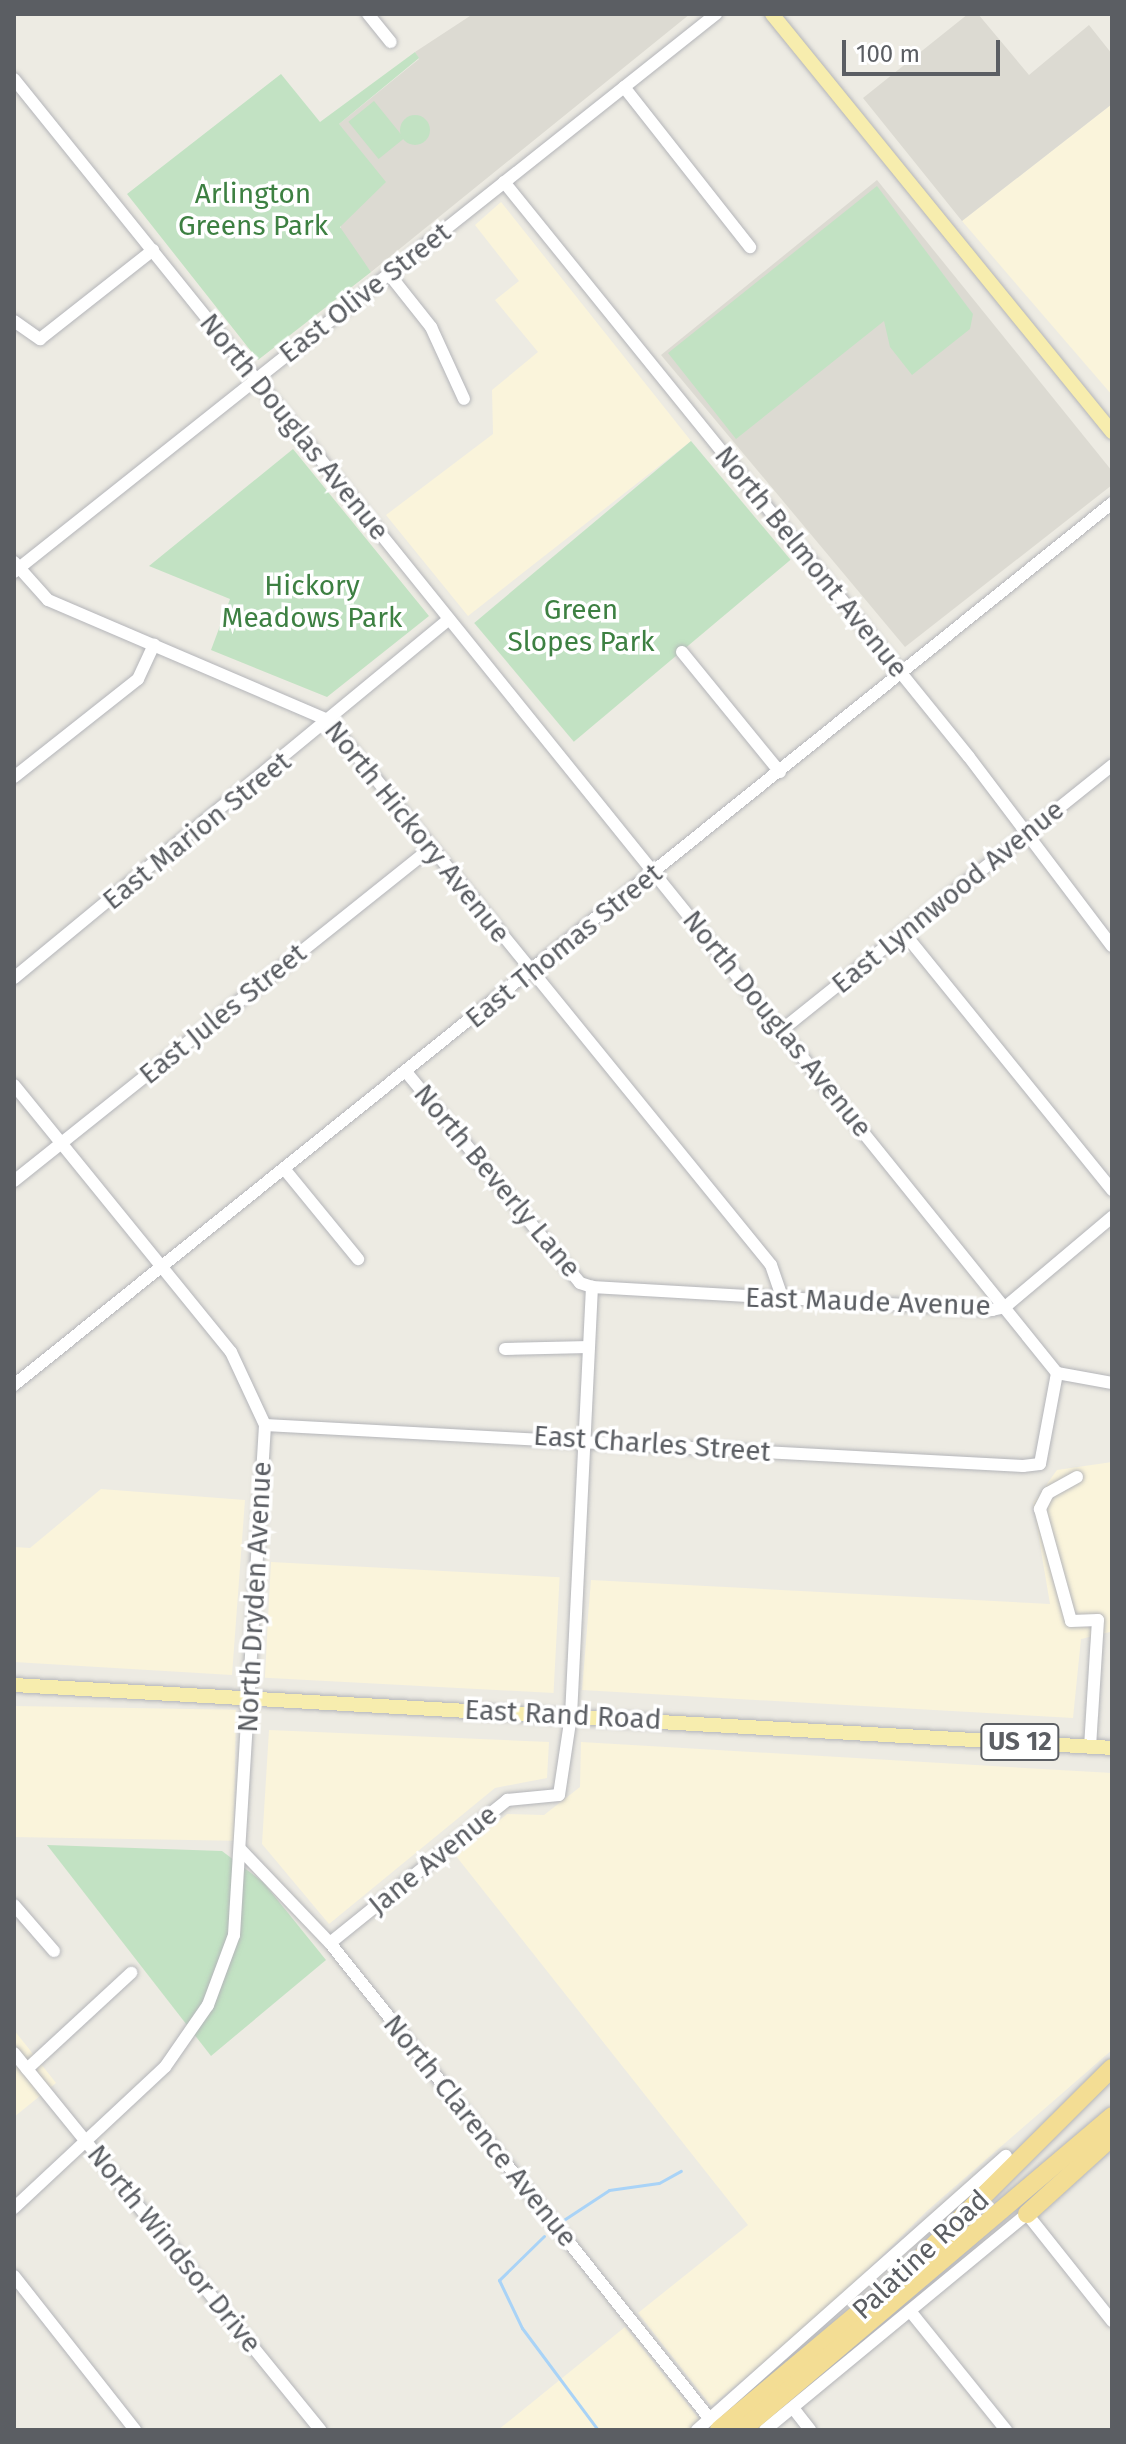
<!DOCTYPE html>
<html>
<head>
<meta charset="utf-8">
<style>
	body { margin:0 }
	#map { position:relative; width:1126px; height:2444px; overflow:hidden; background:#edebe3; font-family:"Fira Sans",sans-serif }
	div>[style] { position:absolute }
	.commercial>* { inset:0; background:#faf4db; transform-origin:0 0 }
	.education>* { inset:0; background:#dcdad2 }
	.green>* { inset:0; background:#c2e2c3; transform-origin:0 0 }
	.round { border-radius:50% }
	.stream>* { height:3px; margin:-1.5px; padding:0 1.5px; transform-origin:1.5px; border-radius:1.5px; background:#a9d3f7 }
	.roads { filter:drop-shadow(0 0 2px #b4b5b9) drop-shadow(0 0 2px #b4b5b9) }
	.minor>* { height:12px; margin:-6px; padding:0 6px; transform-origin:6px; border-radius:6px; background:#fff }
	.major>* { height:14px; margin:-7px; padding:0 7px; transform-origin:7px; border-radius:7px; background:#f7edae }
	.highway>* { height:18px; margin:-9px; padding:0 9px; transform-origin:9px; border-radius:9px; background:#f3dd94 }
	span { translate:-50% -50%; white-space:nowrap; text-align:center; line-height:1.15; -webkit-text-stroke:7px #fff; paint-order:stroke }
	.shield-label span { padding:2px 6px; background:#fff; border:2px solid; border-radius:6px; -webkit-text-stroke-width:0 }
	.shield-label { font-size:26px; color:#5b5e63; font-weight:700 }
	.park-label { font-size:28px; color:#3d8042 }
	.street-label { font-size:28px; color:#5b5e63 }
	.frame { position:absolute; inset:0; border:16px solid #5b5e63; pointer-events:none }
	.scale { position:absolute; left:842px; top:40px; width:158px; height:36px; box-sizing:border-box; border:4px solid #5b5e63; border-top:0; padding-left:10px; font-size:24px; line-height:28px; white-space:nowrap; color:#5b5e63; -webkit-text-stroke:6px #fff; paint-order:stroke }
</style>
</head>
<body>
<div id="map">
	<div class="commercial">
		<div style="clip-path:polygon(1112px 104px,1112px 395px,962px 221px)"></div>
		<div style="clip-path:polygon(501px 202px,691px 441px,468px 616px,386px 515px,493px 434px,492px 390px,538px 352px,495px 300px,519px 281px,475px 225px)"></div>
		<div style="clip-path:polygon(1112px 1462px,1112px 1723px,1110px 1632px,1081px 1639px,1073px 1718px,582px 1690px,591px 1580px,1050px 1604px,1033px 1503px,1057px 1470px)"></div>
		<div style="clip-path:polygon(101px 1489px,245px 1500px,232px 1675px,14px 1662px,14px 1547px,30px 1548px)"></div>
		<div style="left:271px;top:1562px;width:289px;height:116px;rotate:3deg"></div>
		<div style="left:14px;top:1706px;width:222px;height:131px;rotate:1deg"></div>
		<div style="clip-path:polygon(269px 1730px,549px 1742px,547px 1778px,495px 1788px,329px 1924px,262px 1844px)"></div>
		<div style="clip-path:polygon(581px 1742px,1112px 1773px,1112px 2050px,927px 2211px,823px 2314px,711px 2406px,638px 2313px,748px 2225px,456px 1856px,507px 1814px,544px 1815px,580px 1787px)"></div>
		<div style="clip-path:polygon(14px 2030px,56px 2083px,14px 2117px)"></div>
		<div style="clip-path:polygon(625px 2327px,700px 2420px,688px 2430px,498px 2430px)"></div>
	</div>
	<div class="education">
		<div style="clip-path:polygon(473px 14px,690px 14px,371px 272px,341px 233px,339px 124px,419px 59px,415px 52px)"></div>
		<div style="clip-path:polygon(968px 14px,978px 14px,1029px 75px,1089px 25px,1112px 54px,1112px 104px,962px 221px,863px 98px)"></div>
		<div style="clip-path:polygon(877px 180px,1112px 471px,1112px 485px,905px 647px,661px 355px)"></div>
	</div>
	<div class="green">
		<div style="clip-path:polygon(415px 52px,419px 58px,339px 124px,386px 182px,340px 227px,371px 272px,258px 360px,127px 194px,281px 74px,320px 122px)"></div>
		<div style="left:374px;top:101px;width:48px;height:33px;rotate:51deg"></div>
		<div class="round" style="left:400px;top:115px;width:30px;height:30px"></div>
		<div style="clip-path:polygon(877px 186px,973px 314px,970px 329px,912px 375px,890px 347px,884px 321px,736px 439px,668px 353px)"></div>
		<div style="left:691px;top:441px;width:155px;height:283px;rotate:50deg"></div>
		<div style="clip-path:polygon(293px 449px,429px 616px,327px 697px,211px 650px,230px 599px,149px 566px)"></div>
		<div style="clip-path:polygon(47px 1845px,222px 1851px,263px 1882px,326px 1960px,211px 2056px)"></div>
	</div>
	<div class="stream">
		<div style="left:562px;top:2221px;width:56px;rotate:-33.4deg"></div>
		<div style="left:609px;top:2190px;width:50px;rotate:-8deg"></div>
		<div style="left:659px;top:2183px;width:25px;rotate:-29deg"></div>
		<div style="left:544px;top:2236px;width:63px;rotate:135.6deg"></div>
		<div style="left:499px;top:2280px;width:53px;rotate:64.4deg"></div>
		<div style="left:522px;top:2328px;width:127px;rotate:53.3deg"></div>
	</div>
	<div class="roads">
		<div class="minor">
			<div style="left:368px;top:14px;width:36px;rotate:51deg"></div>
			<div style="left:14px;top:79px;width:1662px;rotate:51.13deg"></div>
			<div style="left:624px;top:87px;width:204px;rotate:51.8deg"></div>
			<div style="left:504px;top:182px;width:739px;rotate:51.04deg"></div>
			<div style="left:969px;top:757px;width:237px;rotate:52.9deg"></div>
			<div style="left:389px;top:274px;width:68px;rotate:51.6deg"></div>
			<div style="left:431px;top:327px;width:79px;rotate:65.4deg"></div>
			<div style="left:14px;top:321px;width:32px;rotate:35deg"></div>
			<div style="left:40px;top:339px;width:144px;rotate:-38.2deg"></div>
			<div style="left:14px;top:562px;width:51px;rotate:48.2deg"></div>
			<div style="left:48px;top:600px;width:305px;rotate:23.2deg"></div>
			<div style="left:328px;top:720px;width:702px;rotate:50.89deg"></div>
			<div style="left:771px;top:1265px;width:36px;rotate:71deg"></div>
			<div style="left:14px;top:572px;width:897px;rotate:-38.48deg"></div>
			<div style="left:682px;top:652px;width:155px;rotate:50.8deg"></div>
			<div style="left:14px;top:777px;width:158px;rotate:-38.3deg"></div>
			<div style="left:138px;top:679px;width:38px;rotate:-65deg"></div>
			<div style="left:904px;top:933px;width:331px;rotate:51deg"></div>
			<div style="left:14px;top:978px;width:564px;rotate:-39.53deg"></div>
			<div style="left:783px;top:1029px;width:422px;rotate:-38.7deg"></div>
			<div style="left:407px;top:1073px;width:272px;rotate:50.5deg"></div>
			<div style="left:580px;top:1283px;width:13px;rotate:18deg"></div>
			<div style="left:592px;top:1287px;width:401px;rotate:3.3deg"></div>
			<div style="left:992px;top:1310px;width:13px;rotate:-13deg"></div>
			<div style="left:1005px;top:1307px;width:140px;rotate:-40.1deg"></div>
			<div style="left:14px;top:1085px;width:344px;rotate:50.9deg"></div>
			<div style="left:231px;top:1352px;width:81px;rotate:65deg"></div>
			<div style="left:265px;top:1425px;width:511px;rotate:93.48deg"></div>
			<div style="left:234px;top:1935px;width:75px;rotate:110.4deg"></div>
			<div style="left:208px;top:2005px;width:75px;rotate:124.7deg"></div>
			<div style="left:165px;top:2067px;width:207px;rotate:137deg"></div>
			<div style="left:286px;top:1171px;width:114px;rotate:50.7deg"></div>
			<div style="left:14px;top:1181px;width:534px;rotate:-38.61deg"></div>
			<div style="left:505px;top:1349px;width:84px;rotate:-1.4deg"></div>
			<div style="left:1057px;top:1373px;width:56px;rotate:10.3deg"></div>
			<div style="left:14px;top:1385px;width:1408px;rotate:-38.77deg"></div>
			<div style="left:265px;top:1425px;width:759px;rotate:3.1deg"></div>
			<div style="left:1023px;top:1466px;width:17px;rotate:-7deg"></div>
			<div style="left:1040px;top:1464px;width:93px;rotate:-79.4deg"></div>
			<div style="left:1077px;top:1477px;width:33px;rotate:151deg"></div>
			<div style="left:1048px;top:1493px;width:18px;rotate:117deg"></div>
			<div style="left:1040px;top:1509px;width:116px;rotate:74.5deg"></div>
			<div style="left:1071px;top:1621px;width:27px;rotate:-2deg"></div>
			<div style="left:1098px;top:1620px;width:127px;rotate:93.6deg"></div>
			<div style="left:241px;top:1850px;width:129px;rotate:46.3deg"></div>
			<div style="left:330px;top:1943px;width:609px;rotate:51.4deg"></div>
			<div style="left:14px;top:1905px;width:61px;rotate:49deg"></div>
			<div style="left:330px;top:1943px;width:228px;rotate:-38.9deg"></div>
			<div style="left:507px;top:1800px;width:52px;rotate:-5.5deg"></div>
			<div style="left:559px;top:1795px;width:80px;rotate:-81.4deg"></div>
			<div style="left:571px;top:1716px;width:430px;rotate:-87.2deg"></div>
			<div style="left:14px;top:2053px;width:486px;rotate:50.9deg"></div>
			<div style="left:27px;top:2069px;width:142px;rotate:-42.7deg"></div>
			<div style="left:14px;top:2276px;width:196px;rotate:51.8deg"></div>
			<div style="left:910px;top:2311px;width:153px;rotate:51.1deg"></div>
			<div style="left:793px;top:2408px;width:28px;rotate:52deg"></div>
			<div style="left:697px;top:2430px;width:413px;rotate:-41.6deg"></div>
			<div style="left:765px;top:2430px;width:340px;rotate:-39.5deg"></div>
			<div style="left:1027px;top:2214px;width:137px;rotate:51.5deg"></div>
		</div>
		<div class="major">
			<div style="left:772px;top:14px;width:539px;rotate:50.88deg"></div>
			<div style="left:14px;top:1685px;width:1100px;rotate:3.28deg"></div>
		</div>
		<div class="highway">
			<div style="left:1027px;top:2214px;width:115px;rotate:-42.2deg"></div>
			<div style="left:719px;top:2430px;width:246px;rotate:-40deg"></div>
			<div style="left:907px;top:2272px;width:289px;rotate:-44.9deg"></div>
			<div style="left:742px;top:2430px;width:485px;rotate:-40.3deg"></div>
		</div>
	</div>
	<div class="shield-label">
		<span style="left:1020px;top:1742px">US 12</span>
	</div>
	<div class="park-label">
		<span style="left:253px;top:210px">Arlington<br>Greens Park</span>
		<span style="left:312px;top:602px">Hickory<br>Meadows Park</span>
		<span style="left:581px;top:626px">Green<br>Slopes Park</span>
	</div>
	<div class="street-label">
		<span style="left:365px;top:293px;rotate:-38deg">East Olive Street</span>
		<span style="left:294px;top:427px;rotate:51deg">North Douglas Avenue</span>
		<span style="left:811px;top:562px;rotate:51deg">North Belmont Avenue</span>
		<span style="left:197px;top:831px;rotate:-39deg">East Marion Street</span>
		<span style="left:417px;top:832px;rotate:51deg">North Hickory Avenue</span>
		<span style="left:948px;top:897px;rotate:-39deg">East Lynnwood Avenue</span>
		<span style="left:564px;top:946px;rotate:-39deg">East Thomas Street</span>
		<span style="left:223px;top:1014px;rotate:-39deg">East Jules Street</span>
		<span style="left:777px;top:1024px;rotate:51deg">North Douglas Avenue</span>
		<span style="left:497px;top:1181px;rotate:50deg">North Beverly Lane</span>
		<span style="left:868px;top:1302px;rotate:2deg">East Maude Avenue</span>
		<span style="left:652px;top:1444px;rotate:4deg">East Charles Street</span>
		<span style="left:255px;top:1597px;rotate:-87deg">North Dryden Avenue</span>
		<span style="left:563px;top:1715px;rotate:3deg">East Rand Road</span>
		<span style="left:433px;top:1860px;rotate:-39deg">Jane Avenue</span>
		<span style="left:480px;top:2131px;rotate:51deg">North Clarence Avenue</span>
		<span style="left:174px;top:2249px;rotate:51deg">North Windsor Drive</span>
		<span style="left:921px;top:2255px;rotate:-43deg">Palatine Road</span>
	</div>
	<div class="frame"></div>
	<div class="scale">100 m</div>
</div>
</body>
</html>
